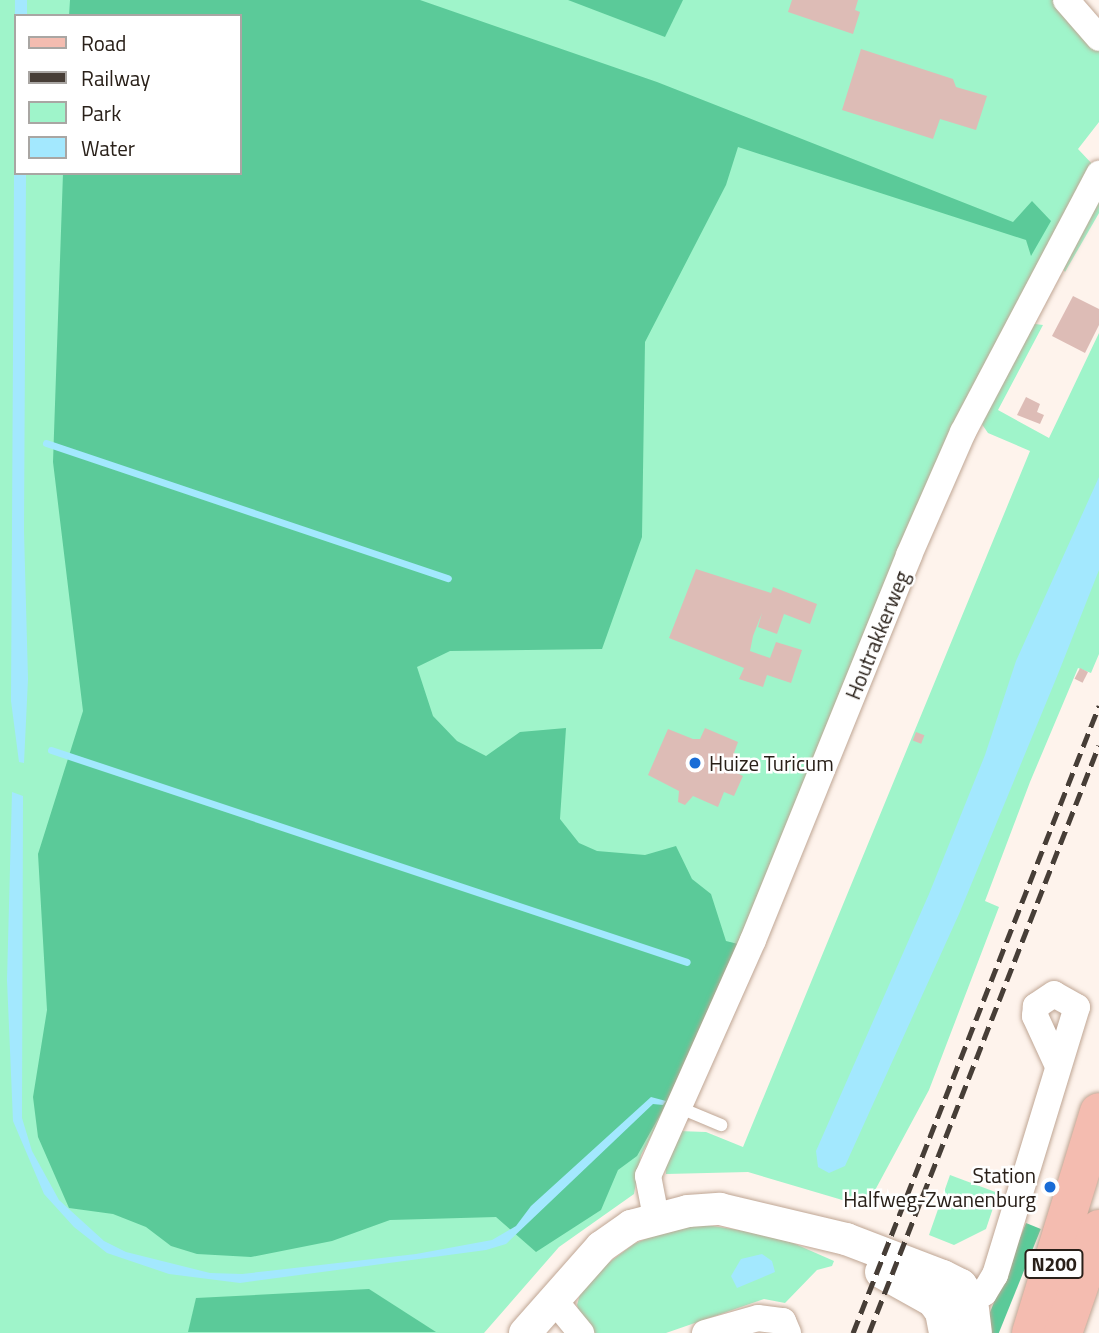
<!DOCTYPE html>
<html>
<head>
<meta charset="utf-8">
<style>
	body { margin:0 }
	#map { position:relative; width:1099px; height:1333px; overflow:hidden; background:#fef3ec; font-family:"Titillium Web",sans-serif }
	div>[style] { position:absolute }
	.green>* { inset:0; background:#9ff4ca }
	.forest>* { inset:0; background:#5bca99; transform-origin:0 0 }
	.water>* { inset:0; background:#a3e8fe }
	.stream>* { height:7px; margin:-3.5px; padding:0 3.5px; transform-origin:3.5px; border-radius:3.5px; background:#a3e8fe }
	.building>* { inset:0; background:#ddbcb6; transform-origin:0 0 }
	.roads { filter:drop-shadow(0 0 2px #bfa694) drop-shadow(0 0 2px #bfa694) }
	.service>* { height:12px; margin:-6px; padding:0 6px; transform-origin:6px; border-radius:6px; background:#fff }
	.minor>* { height:26px; margin:-13px; padding:0 13px; transform-origin:13px; border-radius:13px; background:#fff }
	.tertiary>* { height:32px; margin:-16px; padding:0 16px; transform-origin:16px; border-radius:16px; background:#fff }
	.primary>* { height:38px; margin:-19px; padding:0 19px; transform-origin:19px; border-radius:19px; background:#f4bcb0 }
	.rail>* { height:5px; margin-top:-2.5px; transform-origin:0; background:repeating-linear-gradient(90deg,#473e37 0 14px,transparent 0 21px) }
	.dots>* { width:19px; height:19px; translate:-50% -50%; box-sizing:border-box; border:4px solid #fff; border-radius:50% }
	span { translate:-50% -50%; white-space:nowrap; text-align:center; line-height:1.15; -webkit-text-stroke:5px #fff; paint-order:stroke }
	.shield-label span { padding:2px 5px; background:#fff; border:2px solid; border-radius:5px; -webkit-text-stroke-width:0 }
	.shield-label { font-size:19px; color:#292019; font-weight:700 }
	.street-label { font-size:21px; color:#292019 }
	.poi-label { font-size:21px; color:#292019 }
	.left { translate:0 -50%; text-align:left }
	.right { translate:-100% -50%; text-align:right }
	.legend { position:absolute; left:14px; top:14px; width:228px; height:161px; box-sizing:border-box; background:#fff; border:2px solid #a9a6a3; margin:0; padding:9px 12px; list-style:none; font-size:21px; color:#292019 }
	.legend li { display:flex; align-items:center; gap:14px; height:35px }
	.legend b { width:35px; border:2px solid #a9a6a3 }
</style>
</head>
<body>
<div id="map">
	<div class="green">
		<div style="clip-path:polygon(evenodd,0 0,1057px 0,1099px 47px,1099px 122px,1078px 149px,1095px 167px,707px 1030px,641px 1155px,634px 1194px,559px 1247px,484px 1333px,0 1333px,0 0,16px 16px,240px 16px,240px 173px,16px 173px,16px 16px)"></div>
		<div style="clip-path:polygon(1099px 187px,1099px 213px,1065px 272px,1063px 269px)"></div>
		<div style="clip-path:polygon(1028px 323px,1043px 325px,998px 410px,1049px 438px,1099px 333px,1099px 654px,1091px 673px,1078px 668px,1030px 782px,985px 901px,999px 907px,929px 1090px,866px 1207px,748px 1172px,666px 1174px,665px 1161px,678px 1131px,706px 1132px,743px 1147px,1030px 451px,988px 433px,979px 420px)"></div>
		<div style="clip-path:polygon(950px 1175px,998px 1193px,986px 1229px,954px 1245px,929px 1235px)"></div>
		<div style="clip-path:polygon(700px 1224px,777px 1236px,834px 1261px,832px 1266px,817px 1270px,785px 1303px,764px 1299px,666px 1333px,595px 1333px,581px 1318px,577px 1305px,582px 1287px,607px 1264px,634px 1244px,666px 1230px)"></div>
	</div>
	<div class="forest">
		<div style="clip-path:polygon(70px 0,420px 0,657px 82px,1013px 222px,1032px 201px,1051px 221px,1031px 256px,1026px 240px,738px 147px,726px 185px,645px 342px,642px 537px,602px 649px,450px 651px,417px 667px,433px 716px,457px 741px,486px 756px,520px 732px,566px 728px,560px 819px,579px 843px,597px 851px,645px 855px,676px 846px,692px 879px,711px 894px,726px 941px,738px 944px,677px 1085px,637px 1156px,618px 1170px,601px 1210px,536px 1252px,496px 1217px,390px 1220px,332px 1241px,251px 1257px,197px 1254px,171px 1246px,146px 1227px,113px 1214px,69px 1208px,38px 1137px,33px 1097px,47px 1010px,38px 854px,83px 711px,53px 462px,63px 173px,240px 173px,240px 16px,69px 16px)"></div>
		<div style="clip-path:polygon(568px 0,683px 0,665px 37px)"></div>
		<div style="left:1026px;top:1223px;width:16px;height:115px;rotate:22deg"></div>
		<div style="clip-path:polygon(369px 1289px,436px 1332px,188px 1332px,196px 1298px)"></div>
	</div>
	<div class="water">
		<div style="clip-path:polygon(15px 0,27px 0,27px 16px,16px 16px,16px 173px,26px 173px,24px 531px,28px 679px,24px 763px,19px 762px,11px 701px)"></div>
		<div style="clip-path:polygon(1099px 477px,1099px 570px,1058px 674px,959px 914px,845px 1166px,829px 1173px,818px 1167px,816px 1151px,929px 894px,985px 755px,1016px 661px)"></div>
		<div style="clip-path:polygon(12px 792px,23px 796px,22px 1118px,32px 1151px,59px 1200px,104px 1241px,126px 1252px,210px 1273px,242px 1274px,416px 1254px,492px 1240px,516px 1226px,531px 1206px,651px 1097px,666px 1101px,663px 1105px,653px 1104px,506px 1244px,486px 1250px,240px 1283px,169px 1274px,107px 1253px,74px 1227px,44px 1194px,13px 1121px,7px 980px)"></div>
		<div style="clip-path:polygon(762px 1254px,772px 1261px,775px 1272px,737px 1288px,731px 1276px,741px 1259px)"></div>
	</div>
	<div class="stream">
		<div style="left:46px;top:443px;width:424px;rotate:18.6deg"></div>
		<div style="left:51px;top:750px;width:670px;rotate:18.43deg"></div>
	</div>
	<div class="building">
		<div style="clip-path:polygon(792px 0,858px 0,855px 10px,860px 12px,853px 34px,788px 12px)"></div>
		<div style="clip-path:polygon(861px 49px,953px 79px,956px 87px,987px 96px,976px 130px,940px 119px,933px 139px,842px 110px)"></div>
		<div style="clip-path:polygon(1073px 296px,1099px 309px,1099px 325px,1085px 353px,1052px 336px)"></div>
		<div style="clip-path:polygon(1026px 397px,1040px 404px,1037px 412px,1044px 415px,1040px 424px,1017px 415px)"></div>
		<div style="clip-path:polygon(696px 569px,771px 593px,773px 587px,817px 604px,810px 624px,784px 614px,777px 634px,758px 627px,762px 613px,753px 636px,750px 651px,770px 658px,776px 642px,802px 650px,791px 683px,767px 675px,763px 687px,739px 679px,744px 668px,669px 638px)"></div>
		<div style="left:1080px;top:668px;width:9px;height:12px;rotate:27deg"></div>
		<div style="clip-path:polygon(705px 728px,738px 742px,734px 753px,739px 755px,733px 771px,743px 776px,734px 796px,724px 792px,718px 807px,693px 796px,685px 805px,678px 802px,679px 791px,648px 775px,668px 729px,693px 739px,700px 739px)"></div>
		<div style="left:916px;top:732px;width:9px;height:9px;rotate:21deg"></div>
	</div>
	<div class="roads">
		<div class="service">
			<div style="left:678px;top:1107px;width:47px;rotate:22.7deg"></div>
		</div>
		<div class="minor">
			<div style="left:1066px;top:0;width:50px;rotate:49deg"></div>
			<div style="left:656px;top:1217px;width:42px;rotate:-101deg"></div>
			<div style="left:648px;top:1176px;width:258px;rotate:-66deg"></div>
			<div style="left:753px;top:940px;width:415px;rotate:-67.9deg"></div>
			<div style="left:909px;top:555px;width:134px;rotate:-66.3deg"></div>
			<div style="left:963px;top:432px;width:292px;rotate:-62.2deg"></div>
			<div style="left:554px;top:1300px;width:43px;rotate:50.7deg"></div>
			<div style="left:955px;top:1307px;width:32px;rotate:-26deg"></div>
			<div style="left:984px;top:1293px;width:21px;rotate:-59deg"></div>
			<div style="left:995px;top:1275px;width:280px;rotate:-73deg"></div>
			<div style="left:1077px;top:1007px;width:26px;rotate:-151deg"></div>
			<div style="left:1054px;top:994px;width:22px;rotate:146deg"></div>
			<div style="left:1036px;top:1006px;width:10px;rotate:96deg"></div>
			<div style="left:1035px;top:1016px;width:53px;rotate:65.4deg"></div>
			<div style="left:705px;top:1333px;width:55px;rotate:-15.8deg"></div>
			<div style="left:758px;top:1318px;width:25px;rotate:7deg"></div>
			<div style="left:783px;top:1321px;width:13px;rotate:67deg"></div>
		</div>
		<div class="tertiary">
			<div style="left:881px;top:1272px;width:60px;rotate:29.1deg"></div>
			<div style="left:933px;top:1301px;width:14px;rotate:54deg"></div>
			<div style="left:941px;top:1312px;width:21px;rotate:79deg"></div>
			<div style="left:525px;top:1333px;width:115px;rotate:-48.5deg"></div>
			<div style="left:601px;top:1247px;width:37px;rotate:-35deg"></div>
			<div style="left:631px;top:1226px;width:59px;rotate:-14.7deg"></div>
			<div style="left:688px;top:1211px;width:32px;rotate:-4deg"></div>
			<div style="left:720px;top:1209px;width:130px;rotate:13.4deg"></div>
			<div style="left:846px;top:1239px;width:104px;rotate:20.9deg"></div>
			<div style="left:943px;top:1276px;width:20px;rotate:27deg"></div>
			<div style="left:961px;top:1285px;width:19px;rotate:55deg"></div>
			<div style="left:972px;top:1301px;width:32px;rotate:83deg"></div>
		</div>
		<div class="primary">
			<div style="left:1031px;top:1333px;width:231px;rotate:-72.9deg"></div>
			<div style="left:1063px;top:1333px;width:110px;rotate:-70.9deg"></div>
		</div>
	</div>
	<div class="rail">
		<div style="left:853px;top:1333px;width:674px;rotate:-68.58deg"></div>
		<div style="left:869px;top:1333px;width:631px;rotate:-68.64deg"></div>
	</div>
	<div class="dots">
		<div style="left:695px;top:763px;background:#1a6cd6"></div>
		<div style="left:1050px;top:1187px;background:#1a6cd6"></div>
	</div>
	<div class="shield-label">
		<span style="left:1054px;top:1264px">N200</span>
	</div>
	<div class="street-label">
		<span style="left:877px;top:635px;rotate:-68deg">Houtrakkerweg</span>
	</div>
	<div class="poi-label">
		<span class="left" style="left:709px;top:763px">Huize Turicum</span>
		<span class="right" style="left:1036px;top:1187px">Station<br>Halfweg-Zwanenburg</span>
	</div>
	<ul class="legend">
	<li><b style="height:9px;background:#f4bcb0"></b>Road</li>
	<li><b style="height:9px;background:#473e37"></b>Railway</li>
	<li><b style="height:19px;background:#9ff4ca"></b>Park</li>
	<li><b style="height:19px;background:#a3e8fe"></b>Water</li>
	</ul>
</div>
</body>
</html>
